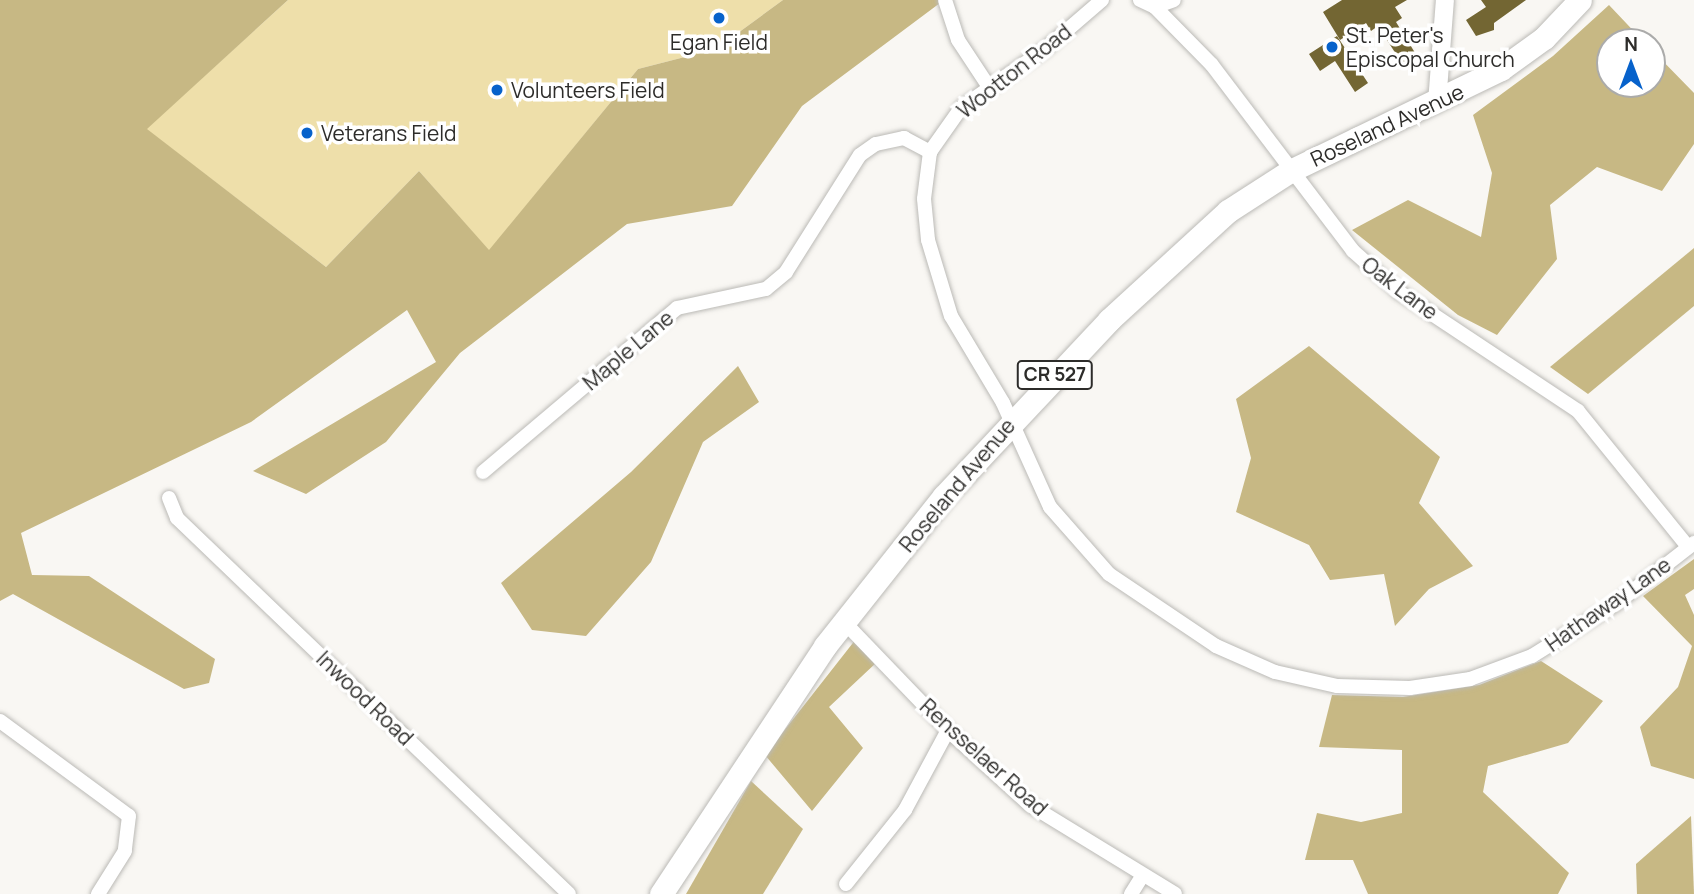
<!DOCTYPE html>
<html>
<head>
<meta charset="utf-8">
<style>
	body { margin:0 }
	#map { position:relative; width:1694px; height:894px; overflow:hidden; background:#f9f7f3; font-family:Manrope,sans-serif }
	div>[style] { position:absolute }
	.green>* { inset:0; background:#eedfaa }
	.forest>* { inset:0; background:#c7b884 }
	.building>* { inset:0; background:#736633 }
	.roads { filter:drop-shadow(0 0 2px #bbbab6) drop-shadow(0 0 2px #bbbab6) }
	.minor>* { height:14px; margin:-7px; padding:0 7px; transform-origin:7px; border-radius:7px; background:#fff }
	.tertiary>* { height:18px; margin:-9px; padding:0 9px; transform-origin:9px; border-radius:9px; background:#fff }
	.primary>* { height:23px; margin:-11.5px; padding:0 11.5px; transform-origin:11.5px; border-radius:11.5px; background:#fff }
	.dots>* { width:19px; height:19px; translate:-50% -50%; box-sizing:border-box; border:4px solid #fff; border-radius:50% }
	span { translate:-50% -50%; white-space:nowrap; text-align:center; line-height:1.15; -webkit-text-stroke:7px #fff; paint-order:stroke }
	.shield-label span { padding:2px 5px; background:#fff; border:2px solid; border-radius:5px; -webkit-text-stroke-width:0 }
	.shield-label { font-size:19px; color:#2d2c2a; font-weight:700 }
	.poi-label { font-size:21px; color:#2d2c2a }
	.left { translate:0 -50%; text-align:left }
	.street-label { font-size:21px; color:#2d2c2a }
	.north { position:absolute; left:1596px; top:28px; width:70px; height:70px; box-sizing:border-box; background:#fff; border:2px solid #ababaa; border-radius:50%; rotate:0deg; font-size:19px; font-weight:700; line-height:28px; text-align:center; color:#2d2c2a }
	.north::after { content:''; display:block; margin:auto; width:24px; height:32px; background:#0762cb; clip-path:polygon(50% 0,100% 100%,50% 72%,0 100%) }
</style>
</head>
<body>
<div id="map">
	<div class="green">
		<div style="clip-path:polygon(288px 0,783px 0,716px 49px,638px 69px,489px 251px,419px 171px,326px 267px,146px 129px)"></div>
	</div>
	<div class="forest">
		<div style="clip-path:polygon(0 0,288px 0,147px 129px,326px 267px,419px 171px,489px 250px,638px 69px,716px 49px,783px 0,944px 0,802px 106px,732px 206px,627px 224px,460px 353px,386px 442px,306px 494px,253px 471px,436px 362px,407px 310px,251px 422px,21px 533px,32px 575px,89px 576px,215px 659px,209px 683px,184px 689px,13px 594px,0 601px)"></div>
		<div style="clip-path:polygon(1609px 5px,1644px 42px,1610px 42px,1610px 84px,1652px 84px,1652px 50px,1694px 93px,1694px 144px,1662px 191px,1597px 167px,1550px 205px,1557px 259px,1497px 335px,1458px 315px,1352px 230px,1408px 200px,1481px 237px,1492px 173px,1473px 115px,1553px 56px)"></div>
		<div style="clip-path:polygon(1694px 248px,1694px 306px,1588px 394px,1550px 367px)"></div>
		<div style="clip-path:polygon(1309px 346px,1440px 457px,1419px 503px,1473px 566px,1429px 589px,1395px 626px,1384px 574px,1330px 580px,1309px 545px,1236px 512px,1251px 458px,1236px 399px)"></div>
		<div style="clip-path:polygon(738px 366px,759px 402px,703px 442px,651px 562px,586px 636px,532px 630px,501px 583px,631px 472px)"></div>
		<div style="clip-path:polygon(1694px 559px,1694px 589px,1685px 595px,1694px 615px,1694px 779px,1651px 766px,1640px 727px,1678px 687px,1692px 646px,1643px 596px)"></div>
		<div style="clip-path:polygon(856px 639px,877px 662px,829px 707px,863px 748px,812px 811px,765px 755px)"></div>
		<div style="clip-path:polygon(1541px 661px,1603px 701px,1568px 743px,1488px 766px,1483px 792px,1569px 873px,1558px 894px,1368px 894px,1353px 860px,1305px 860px,1317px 813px,1361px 822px,1402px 813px,1402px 750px,1319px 747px,1332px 695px,1403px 697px,1479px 685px)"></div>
		<div style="clip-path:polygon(751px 781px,803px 829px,763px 894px,686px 894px)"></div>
		<div style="clip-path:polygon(1691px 816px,1694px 894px,1637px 894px,1636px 864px)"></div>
	</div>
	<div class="building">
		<div style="clip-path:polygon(1342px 0,1407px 0,1395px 7px,1402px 18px,1396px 22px,1417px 56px,1403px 65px,1378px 26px,1371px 31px,1366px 23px,1340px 40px,1323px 12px)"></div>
		<div style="clip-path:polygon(1481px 0,1526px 0,1494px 23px,1494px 30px,1476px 36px,1466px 20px,1486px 7px)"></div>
		<div style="clip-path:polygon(1337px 36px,1368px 83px,1355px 92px,1335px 61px,1320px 71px,1309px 54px)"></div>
	</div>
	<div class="roads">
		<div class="minor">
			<div style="left:945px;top:0;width:42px;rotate:72deg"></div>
			<div style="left:958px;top:40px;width:56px;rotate:56.6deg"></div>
			<div style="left:1102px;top:0;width:77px;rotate:139.2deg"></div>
			<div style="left:1044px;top:50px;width:101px;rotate:145.1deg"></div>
			<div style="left:961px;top:108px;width:54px;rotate:125.2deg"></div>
			<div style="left:930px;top:152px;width:47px;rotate:97.3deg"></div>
			<div style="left:924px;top:199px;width:41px;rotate:84.4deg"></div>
			<div style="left:928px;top:240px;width:79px;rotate:73.2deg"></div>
			<div style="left:951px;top:316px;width:101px;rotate:59.1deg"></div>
			<div style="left:1003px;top:403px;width:114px;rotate:65.7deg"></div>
			<div style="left:1050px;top:507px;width:89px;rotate:48.6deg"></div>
			<div style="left:1109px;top:574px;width:129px;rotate:33.9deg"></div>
			<div style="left:1216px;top:646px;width:64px;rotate:23.8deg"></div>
			<div style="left:1275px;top:672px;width:64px;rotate:12.7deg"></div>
			<div style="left:1337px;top:686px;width:73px;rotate:1.6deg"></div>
			<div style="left:1410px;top:688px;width:61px;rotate:-8.5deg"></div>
			<div style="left:1470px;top:679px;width:66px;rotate:-20.4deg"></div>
			<div style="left:1532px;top:656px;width:100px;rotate:-31.9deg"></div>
			<div style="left:1617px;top:603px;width:98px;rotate:-37.9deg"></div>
			<div style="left:1140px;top:0;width:17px;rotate:25deg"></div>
			<div style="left:1155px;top:7px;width:81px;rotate:45.5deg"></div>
			<div style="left:1212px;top:65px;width:233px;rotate:52.8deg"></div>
			<div style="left:1353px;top:251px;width:62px;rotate:41.7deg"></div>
			<div style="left:1399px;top:292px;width:215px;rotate:33.6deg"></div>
			<div style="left:1578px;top:411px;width:175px;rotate:51deg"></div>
			<div style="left:1155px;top:7px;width:20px;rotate:-20deg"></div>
			<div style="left:483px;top:472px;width:254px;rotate:-40.2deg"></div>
			<div style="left:677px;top:308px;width:91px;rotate:-12.1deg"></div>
			<div style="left:766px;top:289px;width:26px;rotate:-40deg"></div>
			<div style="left:786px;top:272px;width:138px;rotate:-57.7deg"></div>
			<div style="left:860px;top:155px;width:19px;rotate:-35deg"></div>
			<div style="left:876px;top:144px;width:29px;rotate:-12deg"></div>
			<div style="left:904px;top:138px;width:30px;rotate:28deg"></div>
			<div style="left:169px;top:498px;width:22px;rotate:68deg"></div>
			<div style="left:177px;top:518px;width:543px;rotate:43.81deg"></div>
			<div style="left:844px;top:622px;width:154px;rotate:46.1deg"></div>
			<div style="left:951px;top:733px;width:107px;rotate:42.3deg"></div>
			<div style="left:1030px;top:805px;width:170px;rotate:31.5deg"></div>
			<div style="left:0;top:721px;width:160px;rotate:36.4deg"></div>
			<div style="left:129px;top:816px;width:35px;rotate:97deg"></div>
			<div style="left:125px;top:851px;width:51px;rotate:122.1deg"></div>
			<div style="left:846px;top:884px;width:95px;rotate:-51.4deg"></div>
			<div style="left:905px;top:810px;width:91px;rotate:-61.7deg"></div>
			<div style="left:1131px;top:894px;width:22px;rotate:-58deg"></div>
		</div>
		<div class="tertiary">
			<div style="left:1437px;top:103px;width:103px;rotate:-85.6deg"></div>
		</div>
		<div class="primary">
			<div style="left:661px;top:894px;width:297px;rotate:-56.5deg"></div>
			<div style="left:825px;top:646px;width:191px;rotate:-51.6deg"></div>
			<div style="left:944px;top:496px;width:241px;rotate:-46.8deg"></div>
			<div style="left:1109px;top:320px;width:161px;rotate:-42.5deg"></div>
			<div style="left:1228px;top:211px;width:74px;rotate:-32.8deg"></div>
			<div style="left:1290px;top:171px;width:234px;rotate:-25.8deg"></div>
			<div style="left:1501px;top:69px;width:53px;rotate:-35.8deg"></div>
			<div style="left:1544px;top:38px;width:52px;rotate:-46.5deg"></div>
		</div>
	</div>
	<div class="dots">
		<div style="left:719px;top:18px;background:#0762cb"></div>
		<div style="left:1332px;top:47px;background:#0762cb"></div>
		<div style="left:497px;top:90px;background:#0762cb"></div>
		<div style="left:307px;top:133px;background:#0762cb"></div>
	</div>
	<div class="shield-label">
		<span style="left:1055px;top:375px">CR 527</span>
	</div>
	<div class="poi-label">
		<span class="left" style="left:1346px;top:47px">St. Peter's<br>Episcopal Church</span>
		<span style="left:719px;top:42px">Egan Field</span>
		<span class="left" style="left:511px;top:90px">Volunteers Field</span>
		<span class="left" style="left:321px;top:133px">Veterans Field</span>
	</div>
	<div class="street-label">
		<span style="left:1014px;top:71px;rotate:-38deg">Wootton Road</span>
		<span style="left:1387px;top:125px;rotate:-25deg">Roseland Avenue</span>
		<span style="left:1400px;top:288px;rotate:37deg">Oak Lane</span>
		<span style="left:628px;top:350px;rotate:-40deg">Maple Lane</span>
		<span style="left:957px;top:485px;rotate:-50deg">Roseland Avenue</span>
		<span style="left:1608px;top:604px;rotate:-35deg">Hathaway Lane</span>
		<span style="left:365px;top:698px;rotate:44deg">Inwood Road</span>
		<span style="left:984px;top:757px;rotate:42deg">Rensselaer Road</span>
	</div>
	<div class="north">N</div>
</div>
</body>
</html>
